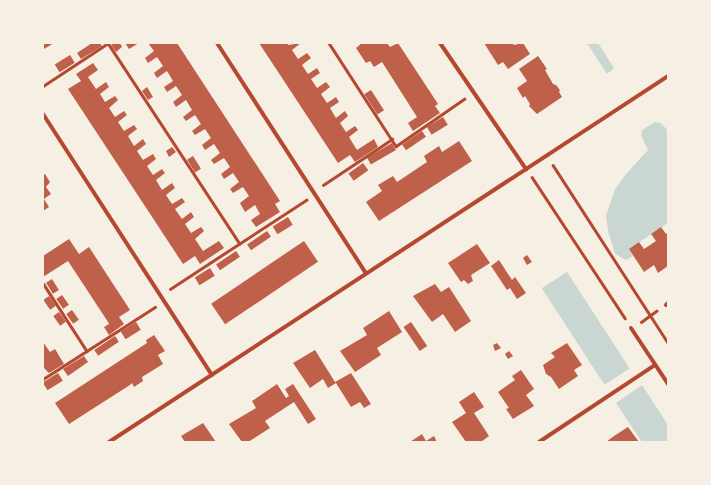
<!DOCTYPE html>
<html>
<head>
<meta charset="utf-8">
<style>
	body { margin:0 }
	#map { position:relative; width:711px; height:485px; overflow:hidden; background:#f6efe4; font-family:"Golos Text",sans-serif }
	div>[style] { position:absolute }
	.water>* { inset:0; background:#c9d6d2; transform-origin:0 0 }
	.building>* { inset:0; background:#bf614a; transform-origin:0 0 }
	.path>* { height:2.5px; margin:-1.25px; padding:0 1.25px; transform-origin:1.25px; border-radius:1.25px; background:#b5482f }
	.minor>* { height:4px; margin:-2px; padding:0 2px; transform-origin:2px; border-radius:2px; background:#b5482f }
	span { translate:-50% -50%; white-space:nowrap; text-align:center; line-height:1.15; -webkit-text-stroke:3.5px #f6efe4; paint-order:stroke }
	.frame { position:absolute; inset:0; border:44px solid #f6efe4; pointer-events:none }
</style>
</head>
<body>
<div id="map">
	<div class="water">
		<div style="clip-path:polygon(587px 43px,598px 43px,614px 68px,607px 74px)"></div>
		<div style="clip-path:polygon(655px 122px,661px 123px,668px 131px,668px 223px,629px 249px,633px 256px,626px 260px,615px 254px,608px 231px,606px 216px,615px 189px,627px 173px,648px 150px,641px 135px,642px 130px)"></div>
		<div style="left:567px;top:272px;width:115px;height:30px;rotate:57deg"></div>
		<div style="clip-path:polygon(642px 385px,668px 425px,668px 442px,642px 442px,616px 403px)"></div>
	</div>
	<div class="building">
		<div style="clip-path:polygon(43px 43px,54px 43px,44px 49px)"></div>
		<div style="clip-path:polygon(92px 43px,100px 43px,102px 46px,81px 59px,77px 53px)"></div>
		<div style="clip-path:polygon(114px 43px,120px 43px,122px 47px,116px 52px,111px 45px)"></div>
		<div style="clip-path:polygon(125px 43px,139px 43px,129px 49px)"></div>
		<div style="clip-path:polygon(148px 43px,177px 43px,280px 201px,275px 204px,280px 212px,256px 227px,251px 220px,260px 214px,255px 205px,245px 212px,240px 203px,249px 196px,243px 187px,233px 193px,230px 189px,239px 182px,233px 173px,224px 179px,221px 174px,230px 167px,224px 158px,214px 164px,211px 160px,220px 153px,214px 144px,205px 150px,202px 145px,211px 138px,205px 129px,195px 135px,192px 131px,201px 124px,195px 115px,186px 121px,183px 117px,192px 110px,186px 100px,176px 107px,173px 102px,182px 95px,176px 86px,167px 92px,164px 87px,173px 81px,167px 71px,157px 78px,154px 73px,163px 66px,157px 57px,148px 63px,145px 58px,154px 51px)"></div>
		<div style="clip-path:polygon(259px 43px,287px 43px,288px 45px,301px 43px,292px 50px,298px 59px,307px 53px,311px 58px,302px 65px,308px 74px,317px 68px,320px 73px,311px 79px,317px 88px,326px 82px,330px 87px,321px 94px,327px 103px,336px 97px,339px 102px,330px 108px,336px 118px,345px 111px,348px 116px,340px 123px,346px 132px,355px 126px,358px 130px,349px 137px,357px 150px,374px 139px,378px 147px,355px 162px,350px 155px,338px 163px)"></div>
		<div style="clip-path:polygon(362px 43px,387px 43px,390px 47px,398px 43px,438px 104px,435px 106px,440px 113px,413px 131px,408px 123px,417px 117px,382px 62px,374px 67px,370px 61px,366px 63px,356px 48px)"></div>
		<div style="clip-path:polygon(484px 43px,512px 43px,514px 45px,523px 43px,530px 54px,508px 69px,503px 62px,498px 65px)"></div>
		<div style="left:70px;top:55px;width:9px;height:18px;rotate:58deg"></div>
		<div style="clip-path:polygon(538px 56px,547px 69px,545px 70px,553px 84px,556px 85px,560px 90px,559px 92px,562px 97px,537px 114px,529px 106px,530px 104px,525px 96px,523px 98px,517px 88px,527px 81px,519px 69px)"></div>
		<div style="clip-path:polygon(93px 63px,98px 70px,88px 77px,96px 89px,106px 82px,109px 87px,100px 94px,105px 102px,115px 96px,118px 100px,109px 108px,115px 117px,124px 111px,127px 115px,118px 122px,124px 131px,134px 125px,137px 129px,128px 136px,134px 146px,143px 139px,146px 144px,137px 151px,143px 160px,153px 154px,156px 159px,147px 166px,153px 175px,162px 169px,165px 173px,156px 180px,162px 190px,172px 183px,175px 188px,166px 195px,172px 204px,182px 198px,185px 202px,175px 209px,182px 219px,191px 212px,194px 217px,185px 224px,191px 233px,201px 227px,204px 231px,195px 239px,203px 251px,219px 241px,224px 248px,200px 264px,195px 256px,183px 264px,68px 89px,81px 81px,76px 74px)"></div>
		<div style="clip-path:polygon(147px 87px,153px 97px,148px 100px,142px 91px)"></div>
		<div style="left:371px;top:90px;width:24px;height:8px;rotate:57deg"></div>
		<div style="left:443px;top:117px;width:9px;height:19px;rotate:58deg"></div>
		<div style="left:422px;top:131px;width:7px;height:24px;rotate:56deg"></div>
		<div style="clip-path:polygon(459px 141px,472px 161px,379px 221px,366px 202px,382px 191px,378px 185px,393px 176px,397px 182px,427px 162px,424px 156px,439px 146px,442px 152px)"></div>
		<div style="left:392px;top:143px;width:8px;height:29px;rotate:60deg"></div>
		<div style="clip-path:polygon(172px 147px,176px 152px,169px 157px,166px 151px)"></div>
		<div style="left:193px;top:156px;width:15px;height:7px;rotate:58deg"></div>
		<div style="left:363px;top:163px;width:9px;height:18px;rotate:54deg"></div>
		<div style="clip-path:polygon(45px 174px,50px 182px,46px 187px,51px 194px,44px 199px,49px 207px,43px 211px,43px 175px)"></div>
		<div style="left:288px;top:217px;width:9px;height:18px;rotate:58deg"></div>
		<div style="clip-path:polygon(661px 227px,666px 234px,668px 232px,668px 266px,658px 273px,654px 265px,644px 272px,629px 249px,639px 242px,644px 249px,656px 241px,651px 234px)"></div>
		<div style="left:267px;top:231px;width:7px;height:24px;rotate:56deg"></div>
		<div style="clip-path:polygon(69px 239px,79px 254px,89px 247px,130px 310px,119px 317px,124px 324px,109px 335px,104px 327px,109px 324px,108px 322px,68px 261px,43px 277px,43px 256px)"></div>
		<div style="left:304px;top:241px;width:25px;height:112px;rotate:56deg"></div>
		<div style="clip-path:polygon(477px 244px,490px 263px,471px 275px,473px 281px,468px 284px,464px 280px,461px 282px,448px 263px)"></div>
		<div style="left:236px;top:251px;width:7px;height:24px;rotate:56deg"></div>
		<div style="clip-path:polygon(527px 255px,532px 262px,527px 265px,523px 258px)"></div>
		<div style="clip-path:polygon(499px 260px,512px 280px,515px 277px,526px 293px,517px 299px,510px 288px,507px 290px,491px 266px)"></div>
		<div style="left:210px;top:268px;width:9px;height:18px;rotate:58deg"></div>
		<div style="left:52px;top:279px;width:13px;height:7px;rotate:58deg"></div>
		<div style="clip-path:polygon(435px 284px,441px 292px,449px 287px,471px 321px,455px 332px,443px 314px,432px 322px,413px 296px)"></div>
		<div style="left:62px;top:295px;width:12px;height:7px;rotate:55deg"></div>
		<div style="left:49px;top:296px;width:12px;height:7px;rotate:55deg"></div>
		<div style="left:72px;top:310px;width:12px;height:7px;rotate:55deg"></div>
		<div style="clip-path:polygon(389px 311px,402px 332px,377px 348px,381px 355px,355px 372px,340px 351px,367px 335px,363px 328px)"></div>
		<div style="left:59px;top:312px;width:12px;height:7px;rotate:55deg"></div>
		<div style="left:136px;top:322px;width:9px;height:18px;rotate:58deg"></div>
		<div style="left:411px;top:322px;width:29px;height:9px;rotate:56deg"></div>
		<div style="clip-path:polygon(154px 335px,165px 351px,158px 355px,163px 364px,142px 377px,143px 381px,134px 387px,132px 383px,130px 385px,69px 424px,55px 403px,147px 343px,146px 340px)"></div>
		<div style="left:115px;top:336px;width:7px;height:25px;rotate:56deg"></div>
		<div style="clip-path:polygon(43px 342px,50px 352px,55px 349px,64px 364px,49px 373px,43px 367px)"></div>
		<div style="clip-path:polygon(497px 343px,501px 348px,495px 351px,493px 345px)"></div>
		<div style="clip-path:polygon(567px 343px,582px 365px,574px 370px,578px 376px,559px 389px,551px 377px,546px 374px,543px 365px,555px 357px,551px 353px)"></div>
		<div style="clip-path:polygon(315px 350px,335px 382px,351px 373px,371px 404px,364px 408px,360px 402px,351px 407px,336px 383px,328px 388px,323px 379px,310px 388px,293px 363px)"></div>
		<div style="clip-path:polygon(509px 351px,513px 356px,508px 359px,505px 354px)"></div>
		<div style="clip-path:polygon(84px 356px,88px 362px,68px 376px,63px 369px)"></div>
		<div style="clip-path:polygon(521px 370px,534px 389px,526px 395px,534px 406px,513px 419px,506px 409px,509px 408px,498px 392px,515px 380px,512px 376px)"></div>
		<div style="left:58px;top:373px;width:9px;height:18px;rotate:58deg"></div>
		<div style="clip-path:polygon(277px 384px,286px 398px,289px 396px,285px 389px,293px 384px,316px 419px,308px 424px,294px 402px,265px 421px,270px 428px,248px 442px,242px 442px,229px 424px,256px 408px,252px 401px)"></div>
		<div style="clip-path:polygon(474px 392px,484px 407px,474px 413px,489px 436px,481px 442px,466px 442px,452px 422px,466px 413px,459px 402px)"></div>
		<div style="clip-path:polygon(203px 423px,216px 442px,185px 442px,181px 436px)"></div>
		<div style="clip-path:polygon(628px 427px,639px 442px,606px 442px,614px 436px)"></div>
		<div style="clip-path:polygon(422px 434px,426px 441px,434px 436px,437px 442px,410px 442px)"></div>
	</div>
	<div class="path">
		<div style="left:108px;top:43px;width:240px;rotate:56.7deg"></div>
		<div style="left:329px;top:43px;width:123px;rotate:57deg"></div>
		<div style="left:396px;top:146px;width:83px;rotate:-34.7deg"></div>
		<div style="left:43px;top:86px;width:78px;rotate:-33.5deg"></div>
		<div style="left:553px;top:165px;width:212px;rotate:57.1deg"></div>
		<div style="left:532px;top:177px;width:169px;rotate:56.6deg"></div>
		<div style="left:323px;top:185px;width:83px;rotate:-33.7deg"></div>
		<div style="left:43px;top:283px;width:81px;rotate:57.1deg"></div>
		<div style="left:170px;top:289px;width:163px;rotate:-33.2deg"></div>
		<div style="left:641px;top:322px;width:19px;rotate:-36deg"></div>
		<div style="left:43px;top:379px;width:133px;rotate:-32.7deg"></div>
	</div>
	<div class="minor">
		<div style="left:217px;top:43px;width:274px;rotate:57.1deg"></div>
		<div style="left:440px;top:43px;width:153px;rotate:55.7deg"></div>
		<div style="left:43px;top:114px;width:311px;rotate:57.1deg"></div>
		<div style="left:666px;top:305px;width:3px;rotate:-45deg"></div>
		<div style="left:631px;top:328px;width:67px;rotate:56.5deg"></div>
		<div style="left:109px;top:442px;width:668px;rotate:-33.21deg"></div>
		<div style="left:539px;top:442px;width:139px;rotate:-33.6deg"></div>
	</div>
	<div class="frame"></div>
</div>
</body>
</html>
